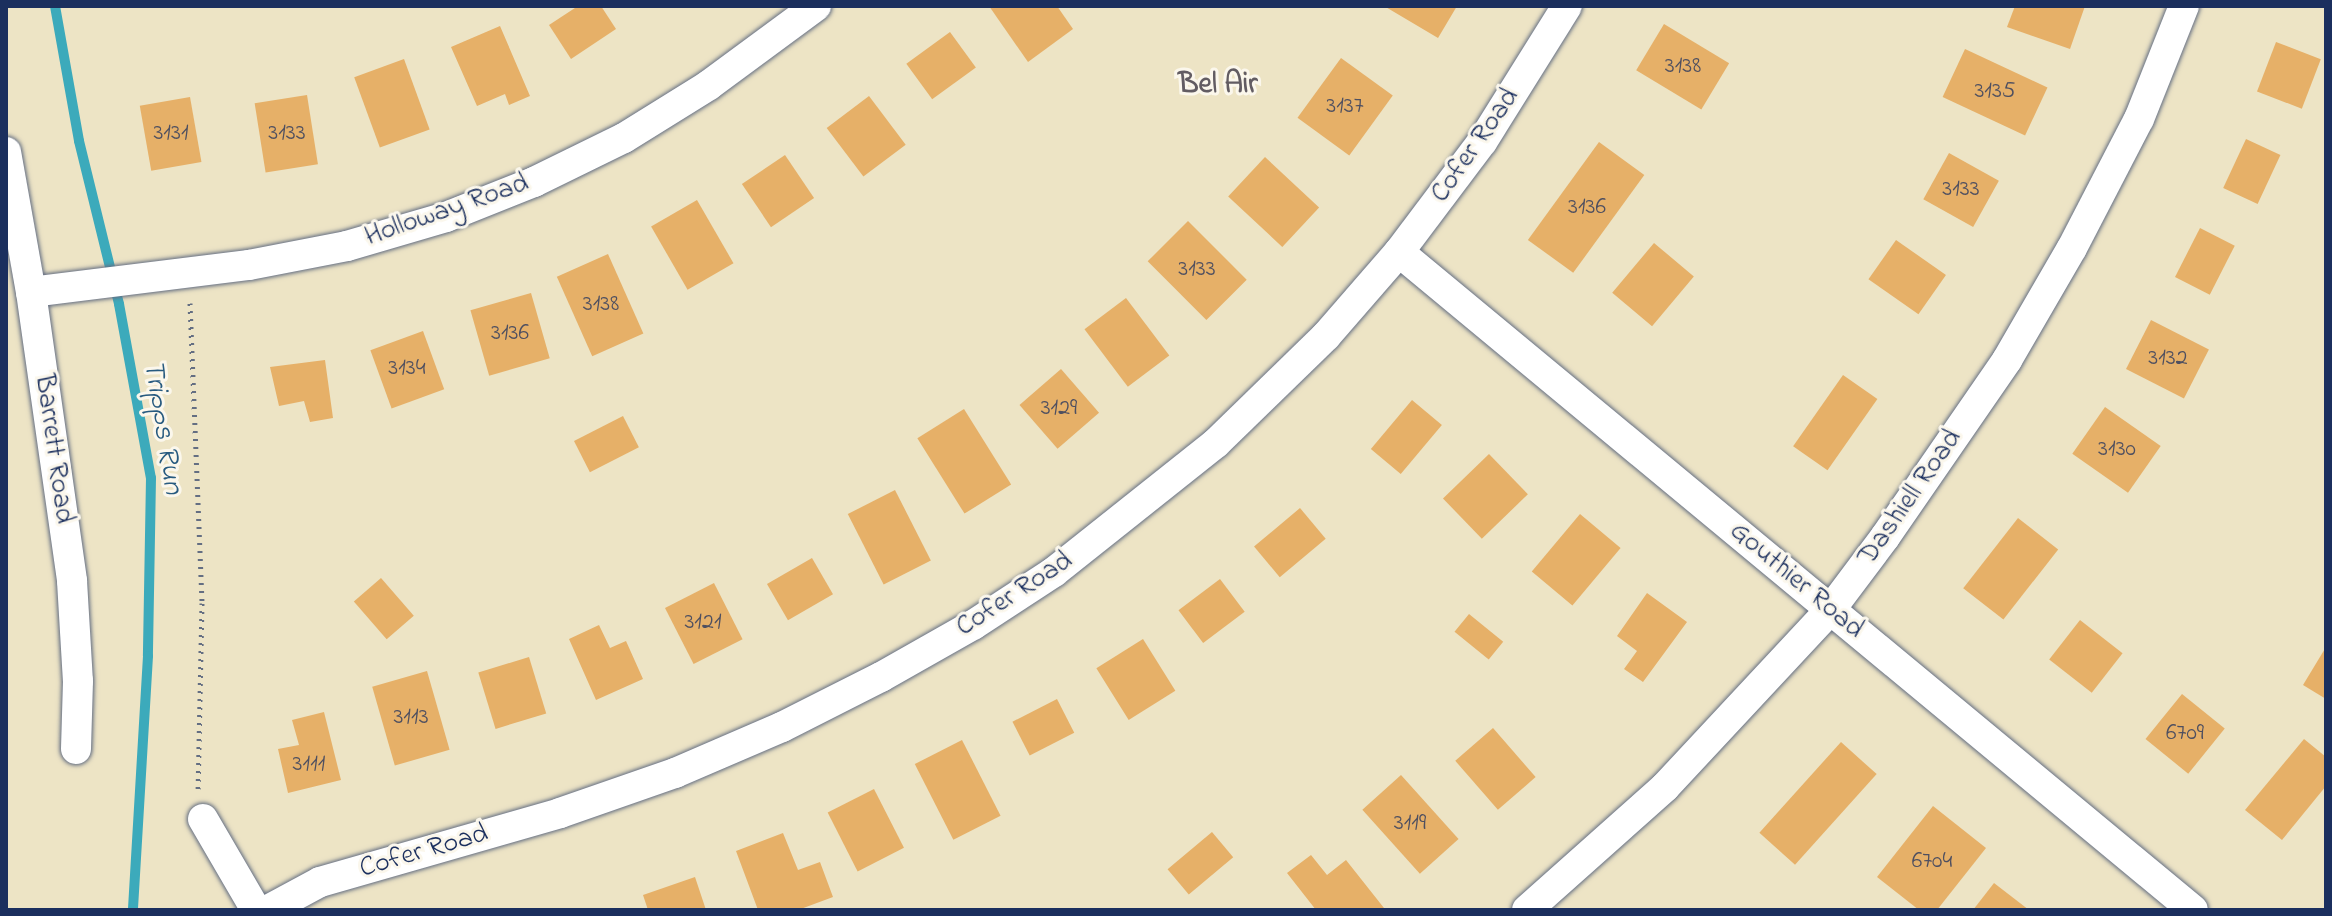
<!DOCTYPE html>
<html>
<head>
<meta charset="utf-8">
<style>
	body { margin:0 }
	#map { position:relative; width:2332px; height:916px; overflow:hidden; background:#ede4c5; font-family:"Indie Flower",sans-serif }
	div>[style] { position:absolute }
	.stream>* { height:10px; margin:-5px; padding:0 5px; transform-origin:5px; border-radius:5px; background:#3caabb }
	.building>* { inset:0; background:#e6b068; transform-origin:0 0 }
	.path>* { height:5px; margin-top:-2.5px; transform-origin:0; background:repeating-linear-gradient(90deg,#646e82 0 2px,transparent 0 8px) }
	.roads { filter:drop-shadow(0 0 2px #646e82) drop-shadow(0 0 2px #646e82) }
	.street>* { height:30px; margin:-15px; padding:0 15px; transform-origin:15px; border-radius:15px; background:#fff }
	span { translate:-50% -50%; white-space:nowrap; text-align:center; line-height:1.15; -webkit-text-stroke:6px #fbf7ec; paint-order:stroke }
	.number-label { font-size:24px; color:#4e4f60 }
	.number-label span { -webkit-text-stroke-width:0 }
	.street-label { font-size:28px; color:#1b2f5e }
	.neighbourhood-label { font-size:30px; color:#625c62; font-weight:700 }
	.water-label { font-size:30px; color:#275a7f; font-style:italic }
	.frame { position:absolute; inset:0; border:8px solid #1b2f5e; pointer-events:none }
</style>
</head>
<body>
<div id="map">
	<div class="stream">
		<div style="left:55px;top:6px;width:137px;rotate:79.9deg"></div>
		<div style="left:79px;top:141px;width:168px;rotate:76.2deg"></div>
		<div style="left:119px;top:304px;width:177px;rotate:79.6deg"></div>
		<div style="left:151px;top:478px;width:178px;rotate:91deg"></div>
		<div style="left:148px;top:656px;width:254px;rotate:93.4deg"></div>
	</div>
	<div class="building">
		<div style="clip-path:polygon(578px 6px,601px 6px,616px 29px,571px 59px,549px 25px)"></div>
		<div style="clip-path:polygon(989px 6px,1057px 6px,1073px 29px,1028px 62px)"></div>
		<div style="clip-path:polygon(1384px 6px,1457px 6px,1438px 38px)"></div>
		<div style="clip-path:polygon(2015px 6px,2085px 6px,2070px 49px,2007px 27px)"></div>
		<div style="left:1664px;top:24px;width:76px;height:54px;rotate:31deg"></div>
		<div style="clip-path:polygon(500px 26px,530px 96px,509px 105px,505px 94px,477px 106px,451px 47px)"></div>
		<div style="left:950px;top:32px;width:44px;height:54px;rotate:54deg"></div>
		<div style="left:2276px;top:42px;width:48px;height:53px;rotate:21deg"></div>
		<div style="left:1965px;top:49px;width:91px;height:53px;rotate:25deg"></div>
		<div style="left:1341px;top:58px;width:64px;height:74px;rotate:36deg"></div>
		<div style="left:404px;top:59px;width:75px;height:53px;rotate:70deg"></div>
		<div style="left:307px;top:95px;width:70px;height:53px;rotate:81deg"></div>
		<div style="left:869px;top:96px;width:61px;height:53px;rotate:53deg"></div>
		<div style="left:190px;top:97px;width:66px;height:51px;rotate:80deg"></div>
		<div style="left:2246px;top:139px;width:38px;height:54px;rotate:25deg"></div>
		<div style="left:1599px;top:142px;width:56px;height:121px;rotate:36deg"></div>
		<div style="left:1949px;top:153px;width:57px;height:53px;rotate:29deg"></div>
		<div style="left:785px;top:155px;width:52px;height:52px;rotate:56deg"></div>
		<div style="left:1265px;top:157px;width:74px;height:54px;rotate:43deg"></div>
		<div style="left:697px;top:200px;width:73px;height:53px;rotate:60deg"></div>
		<div style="left:1188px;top:221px;width:83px;height:57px;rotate:45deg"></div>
		<div style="left:2200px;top:228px;width:39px;height:55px;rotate:27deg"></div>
		<div style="left:1896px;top:240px;width:61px;height:48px;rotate:35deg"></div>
		<div style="left:1654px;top:243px;width:52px;height:65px;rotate:40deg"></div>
		<div style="left:608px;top:254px;width:87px;height:56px;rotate:66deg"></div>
		<div style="left:531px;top:293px;width:68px;height:63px;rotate:74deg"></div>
		<div style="left:1126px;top:298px;width:72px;height:52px;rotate:53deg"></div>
		<div style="left:2151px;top:320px;width:65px;height:55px;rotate:27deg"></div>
		<div style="left:423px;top:331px;width:62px;height:56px;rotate:70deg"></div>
		<div style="clip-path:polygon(325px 360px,333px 418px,310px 422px,304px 401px,279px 406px,270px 367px)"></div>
		<div style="left:1061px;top:369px;width:58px;height:55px;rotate:49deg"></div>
		<div style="left:1843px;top:375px;width:42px;height:87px;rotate:35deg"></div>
		<div style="left:1412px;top:400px;width:39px;height:64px;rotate:40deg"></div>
		<div style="left:2105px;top:407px;width:68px;height:57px;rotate:35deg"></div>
		<div style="left:964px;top:409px;width:89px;height:55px;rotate:58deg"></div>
		<div style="left:623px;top:416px;width:35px;height:55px;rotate:63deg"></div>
		<div style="left:1489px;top:454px;width:56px;height:64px;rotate:46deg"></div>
		<div style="left:895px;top:490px;width:79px;height:53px;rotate:63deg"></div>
		<div style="left:1300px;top:508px;width:40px;height:60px;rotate:50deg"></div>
		<div style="left:1580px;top:514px;width:53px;height:75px;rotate:40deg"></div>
		<div style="left:2018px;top:518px;width:51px;height:89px;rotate:38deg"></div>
		<div style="left:812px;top:558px;width:42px;height:52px;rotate:60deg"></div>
		<div style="left:381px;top:578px;width:50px;height:36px;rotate:49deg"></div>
		<div style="left:1220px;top:579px;width:41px;height:52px;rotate:53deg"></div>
		<div style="left:714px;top:583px;width:63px;height:55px;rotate:63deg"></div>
		<div style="clip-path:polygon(1647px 593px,1687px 622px,1643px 682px,1624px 669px,1637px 651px,1617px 636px)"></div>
		<div style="left:1469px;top:614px;width:44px;height:23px;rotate:39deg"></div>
		<div style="left:2080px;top:620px;width:54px;height:50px;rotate:38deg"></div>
		<div style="clip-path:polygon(599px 625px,610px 648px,626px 641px,643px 679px,596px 700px,569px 639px)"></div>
		<div style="left:1143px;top:639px;width:61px;height:55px;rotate:58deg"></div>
		<div style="clip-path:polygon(2326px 647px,2326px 699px,2303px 685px)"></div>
		<div style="left:529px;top:657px;width:59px;height:53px;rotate:73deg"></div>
		<div style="left:427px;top:671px;width:82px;height:57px;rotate:74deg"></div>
		<div style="left:2182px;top:694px;width:55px;height:58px;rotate:39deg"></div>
		<div style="left:1057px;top:699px;width:38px;height:50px;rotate:63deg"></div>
		<div style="clip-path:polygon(324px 712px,341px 780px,288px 793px,278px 749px,299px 745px,292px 720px)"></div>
		<div style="left:1493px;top:728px;width:65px;height:50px;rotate:49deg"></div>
		<div style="clip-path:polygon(2304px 739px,2326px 757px,2326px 786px,2282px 840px,2245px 810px)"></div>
		<div style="left:962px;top:740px;width:85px;height:53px;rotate:63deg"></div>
		<div style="left:1841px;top:742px;width:48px;height:122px;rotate:42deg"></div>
		<div style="left:1401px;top:775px;width:86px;height:52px;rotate:48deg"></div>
		<div style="left:874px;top:789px;width:66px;height:52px;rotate:63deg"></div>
		<div style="clip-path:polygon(1933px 806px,1986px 848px,1937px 910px,1919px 910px,1877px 877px)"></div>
		<div style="left:1212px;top:832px;width:33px;height:58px;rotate:50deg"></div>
		<div style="clip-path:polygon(783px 833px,798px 870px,820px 862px,833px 897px,798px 910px,758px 910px,736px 851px)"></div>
		<div style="clip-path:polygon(1311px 855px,1327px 875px,1346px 860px,1384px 908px,1316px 910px,1287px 873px)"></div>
		<div style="clip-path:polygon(695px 877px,706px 910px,648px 910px,643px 895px)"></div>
		<div style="clip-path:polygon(1994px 883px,2029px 910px,1973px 910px)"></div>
	</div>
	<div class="path">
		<div style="left:190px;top:303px;width:300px;rotate:87.7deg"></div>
		<div style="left:202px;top:603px;width:186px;rotate:91.2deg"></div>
	</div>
	<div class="roads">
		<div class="street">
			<div style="left:6px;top:152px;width:142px;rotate:79.9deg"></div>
			<div style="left:31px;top:292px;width:292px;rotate:81.9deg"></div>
			<div style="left:72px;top:581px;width:100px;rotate:86.6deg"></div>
			<div style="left:78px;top:681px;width:68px;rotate:91.7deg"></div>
			<div style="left:1399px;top:252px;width:1031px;rotate:39.65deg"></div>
			<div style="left:31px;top:292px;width:220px;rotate:-7.1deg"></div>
			<div style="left:249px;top:265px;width:100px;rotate:-11deg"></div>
			<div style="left:347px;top:246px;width:103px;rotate:-16.3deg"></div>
			<div style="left:446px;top:217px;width:95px;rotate:-21.7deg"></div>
			<div style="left:534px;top:182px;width:100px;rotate:-26.1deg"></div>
			<div style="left:624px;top:138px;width:100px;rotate:-31.9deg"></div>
			<div style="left:709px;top:85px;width:133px;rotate:-36.4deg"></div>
			<div style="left:203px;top:819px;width:105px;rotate:59.8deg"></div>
			<div style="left:268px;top:910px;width:59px;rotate:-28.3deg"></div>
			<div style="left:320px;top:882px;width:250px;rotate:-16deg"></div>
			<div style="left:560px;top:813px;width:122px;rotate:-19.2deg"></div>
			<div style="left:675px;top:773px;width:116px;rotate:-23.3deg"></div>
			<div style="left:782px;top:727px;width:111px;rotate:-26.8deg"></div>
			<div style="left:881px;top:677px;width:106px;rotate:-29.5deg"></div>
			<div style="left:973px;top:625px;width:97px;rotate:-33.2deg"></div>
			<div style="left:1054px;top:572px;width:207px;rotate:-38.5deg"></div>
			<div style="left:1216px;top:443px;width:153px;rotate:-44.2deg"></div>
			<div style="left:1326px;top:336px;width:111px;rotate:-49deg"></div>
			<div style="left:1399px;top:252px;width:138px;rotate:-53deg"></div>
			<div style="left:1482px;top:142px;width:160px;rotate:-58deg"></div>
			<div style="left:1527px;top:910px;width:185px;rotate:-41.7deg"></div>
			<div style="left:1665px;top:787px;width:243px;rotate:-47deg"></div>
			<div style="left:1831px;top:609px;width:90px;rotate:-53.1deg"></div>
			<div style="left:1885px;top:537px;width:215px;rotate:-55.4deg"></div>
			<div style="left:2007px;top:360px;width:129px;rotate:-59.9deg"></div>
			<div style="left:2072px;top:248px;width:145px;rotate:-62.6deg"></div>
			<div style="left:2139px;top:119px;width:122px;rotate:-68.3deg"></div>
		</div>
	</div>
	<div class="number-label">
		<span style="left:1683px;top:67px">3138</span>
		<span style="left:1995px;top:92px">3135</span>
		<span style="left:1345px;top:107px">3137</span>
		<span style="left:171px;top:134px">3131</span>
		<span style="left:287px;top:134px">3133</span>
		<span style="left:1961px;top:190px">3133</span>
		<span style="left:1587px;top:208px">3136</span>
		<span style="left:1197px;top:270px">3133</span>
		<span style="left:601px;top:305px">3138</span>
		<span style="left:510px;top:334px">3136</span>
		<span style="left:2168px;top:359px">3132</span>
		<span style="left:407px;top:369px">3134</span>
		<span style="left:1059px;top:409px">3129</span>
		<span style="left:2117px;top:450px">3130</span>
		<span style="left:703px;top:623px">3121</span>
		<span style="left:411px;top:718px">3113</span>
		<span style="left:2185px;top:734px">6709</span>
		<span style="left:309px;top:765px">3111</span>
		<span style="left:1410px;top:824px">3119</span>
		<span style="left:1932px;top:862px">6704</span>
	</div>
	<div class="street-label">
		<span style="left:1476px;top:146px;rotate:-55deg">Cofer Road</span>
		<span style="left:447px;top:211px;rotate:-19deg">Holloway Road</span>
		<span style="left:53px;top:449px;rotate:82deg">Barrett Road</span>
		<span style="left:1911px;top:498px;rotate:-55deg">Dashiell Road</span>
		<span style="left:1796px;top:581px;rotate:40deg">Gouthier Road</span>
		<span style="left:1015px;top:595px;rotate:-33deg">Cofer Road</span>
		<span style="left:424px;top:852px;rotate:-16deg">Cofer Road</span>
	</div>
	<div class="neighbourhood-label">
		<span style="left:1218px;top:85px">Bel Air</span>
	</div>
	<div class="water-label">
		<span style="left:162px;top:427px;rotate:81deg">Tripps Run</span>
	</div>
	<div class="frame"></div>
</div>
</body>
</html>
